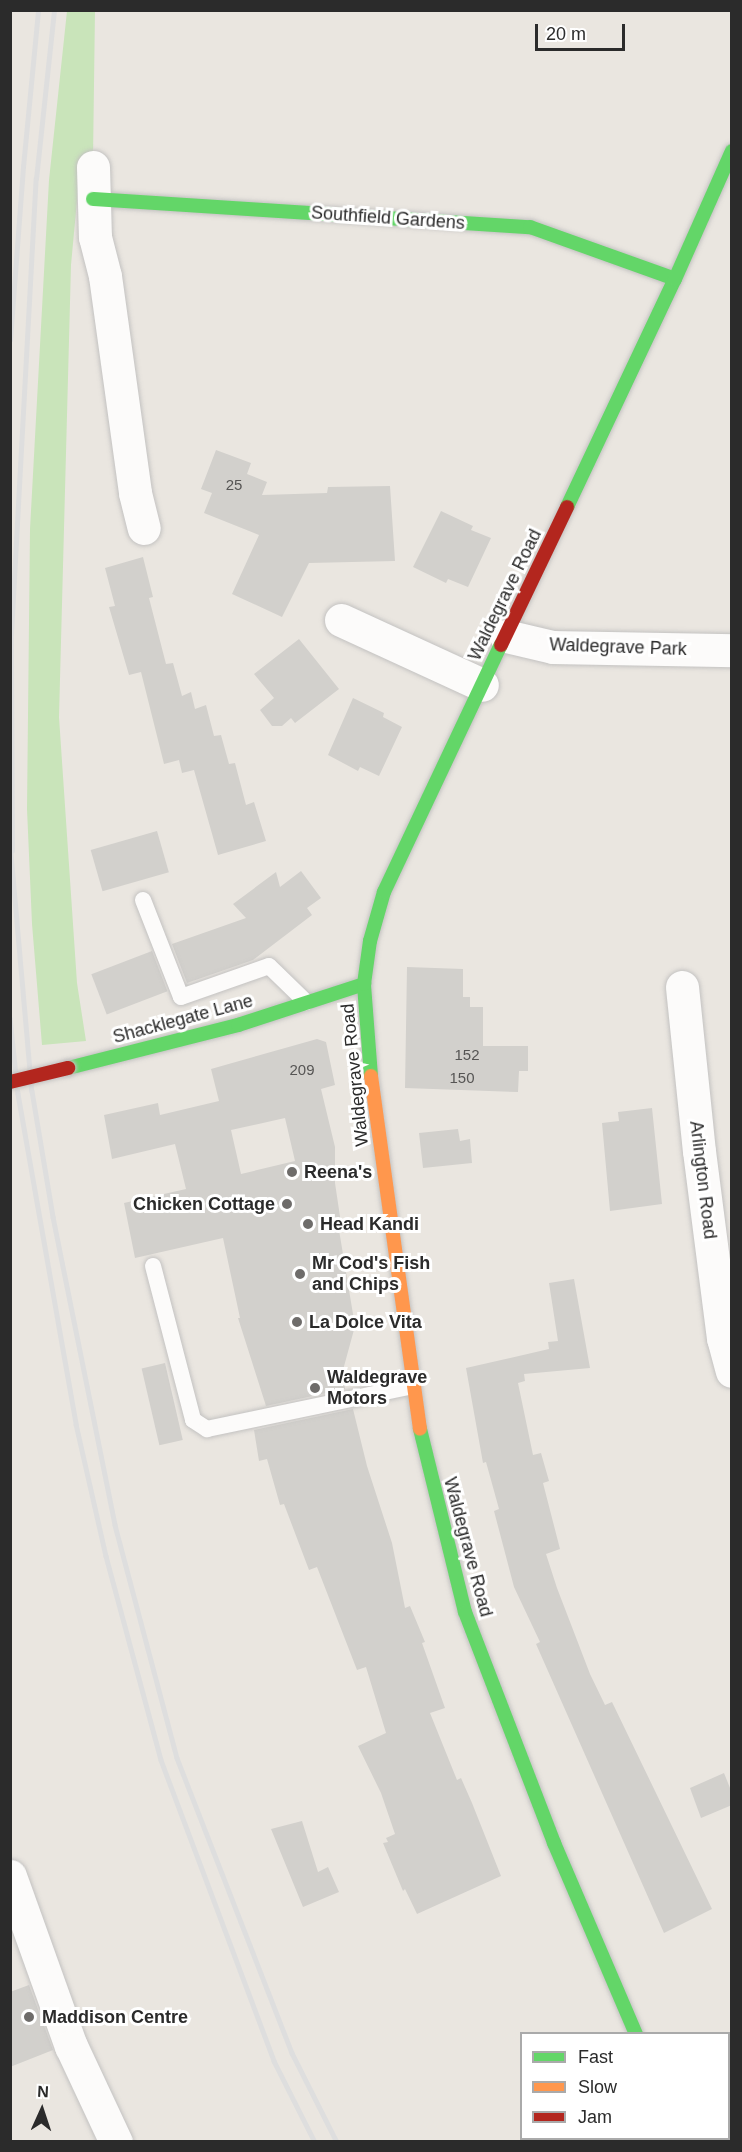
<!DOCTYPE html>
<html>
<head>
<meta charset="utf-8">
<style>
	body { margin:0 }
	#map { position:relative; width:742px; height:2152px; overflow:hidden; background:#eae6e0; font-family:Helvetica,sans-serif }
	div>[style] { position:absolute }
	.green>* { inset:0; background:#c9e4ba }
	.building>* { inset:0; background:#d2d0cc; transform-origin:0 0 }
	.roads { filter:drop-shadow(0 0 2px #c3c2c1) drop-shadow(0 0 2px #c3c2c1) }
	.lane>* { height:16px; margin:-8px; padding:0 8px; transform-origin:8px; border-radius:8px; background:#fcfbfa }
	.street>* { height:33px; margin:-16.5px; padding:0 16.5px; transform-origin:16.5px; border-radius:16.5px; background:#fcfbfa }
	.fast>* { height:14px; margin:-7px; padding:0 7px; transform-origin:7px; border-radius:7px; background:#63d668 }
	.slow>* { height:14px; margin:-7px; padding:0 7px; transform-origin:7px; border-radius:7px; background:#ff974d }
	.jam>* { height:14px; margin:-7px; padding:0 7px; transform-origin:7px; border-radius:7px; background:#b3261e }
	.rail>* { height:4.5px; margin:-2.25px; padding:0 2.25px; transform-origin:2.25px; border-radius:2.25px; background:#dedede }
	.bridges { filter:drop-shadow(0 0 2px #c3c2c1) drop-shadow(0 0 2px #c3c2c1) }
	.jam-bridge>* { height:14px; margin:-7px; padding:0 7px; transform-origin:7px; border-radius:7px; background:#b3261e }
	.dots>* { width:16px; height:16px; translate:-50% -50%; box-sizing:border-box; border:3px solid #fff; border-radius:50% }
	span { translate:-50% -50%; white-space:nowrap; text-align:center; line-height:1.15; -webkit-text-stroke:6px #fff; paint-order:stroke }
	.number-label { font-size:15px; color:#565554 }
	.number-label span { -webkit-text-stroke-width:0 }
	.street-label { font-size:18px; color:#2b2b2b }
	.poi-label { font-size:18px; color:#2b2b2b; font-weight:700 }
	.left { translate:0 -50%; text-align:left }
	.right { translate:-100% -50%; text-align:right }
	.frame { position:absolute; inset:0; border:12px solid #2b2b2b; pointer-events:none }
	.legend { position:absolute; left:520px; top:2032px; width:210px; height:108px; box-sizing:border-box; background:#fff; border:2px solid #aaa; margin:0; padding:8px 10px; list-style:none; font-size:18px; color:#2b2b2b }
	.legend li { display:flex; align-items:center; gap:12px; height:30px }
	.legend b { width:30px; border:2px solid #aaa }
	.north { position:absolute; left:12px; top:2080px; width:60px; height:60px; -webkit-text-stroke:4px #fff; paint-order:stroke; rotate:3deg; font-size:16px; font-weight:700; line-height:24px; text-align:center; color:#2b2b2b }
	.north::after { content:''; display:block; margin:auto; width:21px; height:27px; background:#2b2b2b; clip-path:polygon(50% 0,100% 100%,50% 72%,0 100%) }
	.scale { position:absolute; left:535px; top:24px; width:90px; height:27px; box-sizing:border-box; border:3px solid #2b2b2b; border-top:0; padding-left:8px; font-size:18px; line-height:21px; white-space:nowrap; color:#2b2b2b; -webkit-text-stroke:4px #fff; paint-order:stroke }
</style>
</head>
<body>
<div id="map">
	<div class="green">
		<div style="clip-path:polygon(67px 11px,95px 11px,93px 158px,81px 158px,71px 265px,59px 717px,77px 983px,86px 1041px,42px 1045px,32px 924px,27px 809px,30px 529px,49px 180px)"></div>
	</div>
	<div class="building">
		<div style="clip-path:polygon(216px 450px,251px 463px,247px 474px,267px 482px,262px 495px,327px 493px,328px 487px,390px 486px,395px 561px,309px 563px,282px 617px,232px 594px,259px 535px,204px 513px,212px 493px,201px 489px)"></div>
		<div style="clip-path:polygon(441px 511px,473px 526px,471px 530px,491px 538px,468px 587px,448px 579px,446px 583px,413px 567px)"></div>
		<div style="clip-path:polygon(143px 557px,153px 597px,149px 598px,166px 664px,173px 663px,182px 696px,191px 692px,195px 709px,206px 705px,214px 736px,221px 735px,229px 764px,235px 763px,246px 805px,254px 802px,266px 841px,218px 855px,194px 770px,182px 773px,179px 760px,164px 764px,141px 672px,129px 675px,109px 607px,115px 606px,105px 568px)"></div>
		<div style="clip-path:polygon(299px 639px,339px 689px,295px 723px,291px 718px,282px 726px,272px 726px,260px 710px,274px 698px,254px 674px)"></div>
		<div style="clip-path:polygon(353px 698px,384px 713px,383px 717px,402px 727px,379px 776px,360px 767px,358px 771px,328px 755px)"></div>
		<div style="left:157px;top:831px;width:43px;height:69px;rotate:74deg"></div>
		<div style="clip-path:polygon(301px 871px,321px 898px,307px 908px,312px 915px,253px 960px,187px 983px,172px 944px,246px 918px,233px 904px,276px 872px,280px 887px)"></div>
		<div style="left:152px;top:951px;width:43px;height:65px;rotate:69deg"></div>
		<div style="clip-path:polygon(407px 967px,463px 969px,463px 997px,470px 997px,470px 1007px,483px 1007px,483px 1046px,528px 1046px,528px 1071px,519px 1071px,518px 1092px,405px 1088px)"></div>
		<div style="clip-path:polygon(evenodd,317px 1039px,326px 1042px,335px 1085px,321px 1089px,335px 1147px,335px 1183px,342px 1230px,339px 1230px,355px 1326px,343px 1370px,345px 1389px,266px 1406px,238px 1318px,240px 1318px,223px 1238px,135px 1258px,124px 1203px,186px 1189px,175px 1144px,112px 1159px,104px 1115px,158px 1103px,160px 1115px,219px 1101px,211px 1069px,317px 1039px,285px 1118px,295px 1161px,241px 1174px,231px 1130px,285px 1118px)"></div>
		<div style="clip-path:polygon(652px 1108px,662px 1204px,610px 1211px,602px 1123px,619px 1121px,618px 1112px)"></div>
		<div style="clip-path:polygon(458px 1129px,460px 1141px,470px 1139px,472px 1163px,423px 1168px,419px 1133px)"></div>
		<div style="clip-path:polygon(574px 1279px,590px 1368px,524px 1374px,525px 1381px,518px 1383px,533px 1455px,541px 1453px,549px 1481px,543px 1483px,560px 1549px,546px 1554px,557px 1588px,590px 1674px,605px 1705px,612px 1702px,712px 1909px,664px 1933px,536px 1644px,540px 1642px,514px 1587px,494px 1511px,499px 1509px,486px 1462px,483px 1463px,466px 1368px,549px 1349px,548px 1342px,558px 1341px,549px 1283px)"></div>
		<div style="left:165px;top:1363px;width:79px;height:24px;rotate:77deg"></div>
		<div style="clip-path:polygon(353px 1409px,367px 1466px,392px 1543px,405px 1608px,410px 1606px,425px 1642px,422px 1643px,445px 1708px,430px 1713px,457px 1780px,461px 1778px,472px 1803px,501px 1876px,417px 1914px,405px 1889px,403px 1891px,383px 1843px,388px 1842px,386px 1838px,395px 1834px,381px 1793px,358px 1746px,386px 1733px,366px 1667px,357px 1670px,317px 1567px,309px 1570px,284px 1504px,280px 1505px,267px 1459px,259px 1461px,254px 1430px)"></div>
		<div style="clip-path:polygon(724px 1773px,732px 1793px,732px 1805px,701px 1818px,690px 1788px)"></div>
		<div style="clip-path:polygon(302px 1821px,318px 1872px,328px 1867px,339px 1892px,303px 1907px,271px 1829px)"></div>
		<div style="clip-path:polygon(29px 1985px,53px 2050px,10px 2067px,10px 1992px)"></div>
	</div>
	<div class="roads">
		<div class="lane">
			<div style="left:143px;top:900px;width:104px;rotate:68.6deg"></div>
			<div style="left:181px;top:997px;width:93px;rotate:-19.4deg"></div>
			<div style="left:269px;top:966px;width:52px;rotate:44.2deg"></div>
			<div style="left:153px;top:1266px;width:159px;rotate:75.4deg"></div>
			<div style="left:193px;top:1420px;width:17px;rotate:33deg"></div>
			<div style="left:207px;top:1429px;width:209px;rotate:-11.8deg"></div>
		</div>
		<div class="street">
			<div style="left:93px;top:167px;width:70px;rotate:88.4deg"></div>
			<div style="left:95px;top:237px;width:40px;rotate:75.6deg"></div>
			<div style="left:105px;top:276px;width:219px;rotate:82.1deg"></div>
			<div style="left:135px;top:493px;width:36px;rotate:76deg"></div>
			<div style="left:341px;top:620px;width:155px;rotate:24.7deg"></div>
			<div style="left:506px;top:636px;width:48px;rotate:13.2deg"></div>
			<div style="left:553px;top:647px;width:179px;rotate:1deg"></div>
			<div style="left:682px;top:987px;width:165px;rotate:84.1deg"></div>
			<div style="left:699px;top:1151px;width:189px;rotate:82.7deg"></div>
			<div style="left:723px;top:1338px;width:34px;rotate:75deg"></div>
			<div style="left:10px;top:1876px;width:181px;rotate:70.3deg"></div>
			<div style="left:71px;top:2046px;width:106px;rotate:64.9deg"></div>
			<div style="left:630px;top:2142px;width:6px;rotate:-39deg"></div>
		</div>
		<div class="fast">
			<div style="left:93px;top:199px;width:438px;rotate:3.7deg"></div>
			<div style="left:530px;top:227px;width:154px;rotate:19.7deg"></div>
			<div style="left:567px;top:507px;width:252px;rotate:-64.7deg"></div>
			<div style="left:675px;top:279px;width:140px;rotate:-66deg"></div>
			<div style="left:68px;top:1068px;width:175px;rotate:-14.2deg"></div>
			<div style="left:238px;top:1025px;width:133px;rotate:-18deg"></div>
			<div style="left:371px;top:1076px;width:92px;rotate:-94.4deg"></div>
			<div style="left:364px;top:984px;width:43px;rotate:-82.1deg"></div>
			<div style="left:370px;top:941px;width:51px;rotate:-74.1deg"></div>
			<div style="left:384px;top:892px;width:273px;rotate:-64.7deg"></div>
			<div style="left:420px;top:1429px;width:188px;rotate:76.2deg"></div>
			<div style="left:465px;top:1612px;width:248px;rotate:68.9deg"></div>
			<div style="left:554px;top:1843px;width:208px;rotate:66.8deg"></div>
			<div style="left:728px;top:2072px;width:4px;rotate:-27deg"></div>
			<div style="left:688px;top:2138px;width:4px;rotate:63deg"></div>
		</div>
		<div class="slow">
			<div style="left:371px;top:1076px;width:356px;rotate:82.1deg"></div>
		</div>
		<div class="jam">
			<div style="left:501px;top:645px;width:153px;rotate:-64.4deg"></div>
		</div>
	</div>
	<div class="rail">
		<div style="left:10px;top:340px;width:173px;rotate:-85.7deg"></div>
		<div style="left:23px;top:167px;width:158px;rotate:-84.5deg"></div>
		<div style="left:10px;top:842px;width:250px;rotate:85deg"></div>
		<div style="left:32px;top:1091px;width:128px;rotate:80.5deg"></div>
		<div style="left:53px;top:1217px;width:314px;rotate:78.6deg"></div>
		<div style="left:115px;top:1525px;width:241px;rotate:75.1deg"></div>
		<div style="left:177px;top:1758px;width:317px;rotate:68.7deg"></div>
		<div style="left:292px;top:2053px;width:100px;rotate:63.2deg"></div>
		<div style="left:12px;top:851px;width:217px;rotate:-90.3deg"></div>
		<div style="left:11px;top:634px;width:456px;rotate:-86.9deg"></div>
		<div style="left:36px;top:179px;width:170px;rotate:-83.9deg"></div>
		<div style="left:10px;top:1018px;width:76px;rotate:84deg"></div>
		<div style="left:18px;top:1094px;width:335px;rotate:80deg"></div>
		<div style="left:76px;top:1424px;width:135px;rotate:77.2deg"></div>
		<div style="left:106px;top:1556px;width:211px;rotate:74.9deg"></div>
		<div style="left:161px;top:1760px;width:322px;rotate:69.4deg"></div>
		<div style="left:274px;top:2061px;width:91px;rotate:63.2deg"></div>
	</div>
	<div class="bridges">
		<div class="jam-bridge">
			<div style="left:10px;top:1082px;width:60px;rotate:-13.6deg"></div>
		</div>
	</div>
	<div class="dots">
		<div style="left:292px;top:1172px;background:#6e6c6a"></div>
		<div style="left:287px;top:1204px;background:#6e6c6a"></div>
		<div style="left:308px;top:1224px;background:#6e6c6a"></div>
		<div style="left:300px;top:1274px;background:#6e6c6a"></div>
		<div style="left:297px;top:1322px;background:#6e6c6a"></div>
		<div style="left:315px;top:1388px;background:#6e6c6a"></div>
		<div style="left:29px;top:2017px;background:#6e6c6a"></div>
	</div>
	<div class="number-label">
		<span style="left:234px;top:485px">25</span>
		<span style="left:467px;top:1055px">152</span>
		<span style="left:302px;top:1070px">209</span>
		<span style="left:462px;top:1078px">150</span>
	</div>
	<div class="street-label">
		<span style="left:388px;top:218px;rotate:4deg">Southfield Gardens</span>
		<span style="left:505px;top:595px;rotate:-64deg">Waldegrave Road</span>
		<span style="left:618px;top:647px;rotate:2deg">Waldegrave Park</span>
		<span style="left:183px;top:1019px;rotate:-15deg">Shacklegate Lane</span>
		<span style="left:355px;top:1075px;rotate:-96deg">Waldegrave Road</span>
		<span style="left:703px;top:1180px;rotate:83deg">Arlington Road</span>
		<span style="left:468px;top:1547px;rotate:75deg">Waldegrave Road</span>
	</div>
	<div class="poi-label">
		<span class="left" style="left:304px;top:1172px">Reena's</span>
		<span class="right" style="left:275px;top:1204px">Chicken Cottage</span>
		<span class="left" style="left:320px;top:1224px">Head Kandi</span>
		<span class="left" style="left:312px;top:1274px">Mr Cod's Fish<br>and Chips</span>
		<span class="left" style="left:309px;top:1322px">La Dolce Vita</span>
		<span class="left" style="left:327px;top:1388px">Waldegrave<br>Motors</span>
		<span class="left" style="left:42px;top:2017px">Maddison Centre</span>
	</div>
	<div class="frame"></div>
	<ul class="legend">
	<li><b style="height:8px;background:#63d668"></b>Fast</li>
	<li><b style="height:8px;background:#ff974d"></b>Slow</li>
	<li><b style="height:8px;background:#b3261e"></b>Jam</li>
	</ul>
	<div class="north">N</div>
	<div class="scale">20 m</div>
</div>
</body>
</html>
